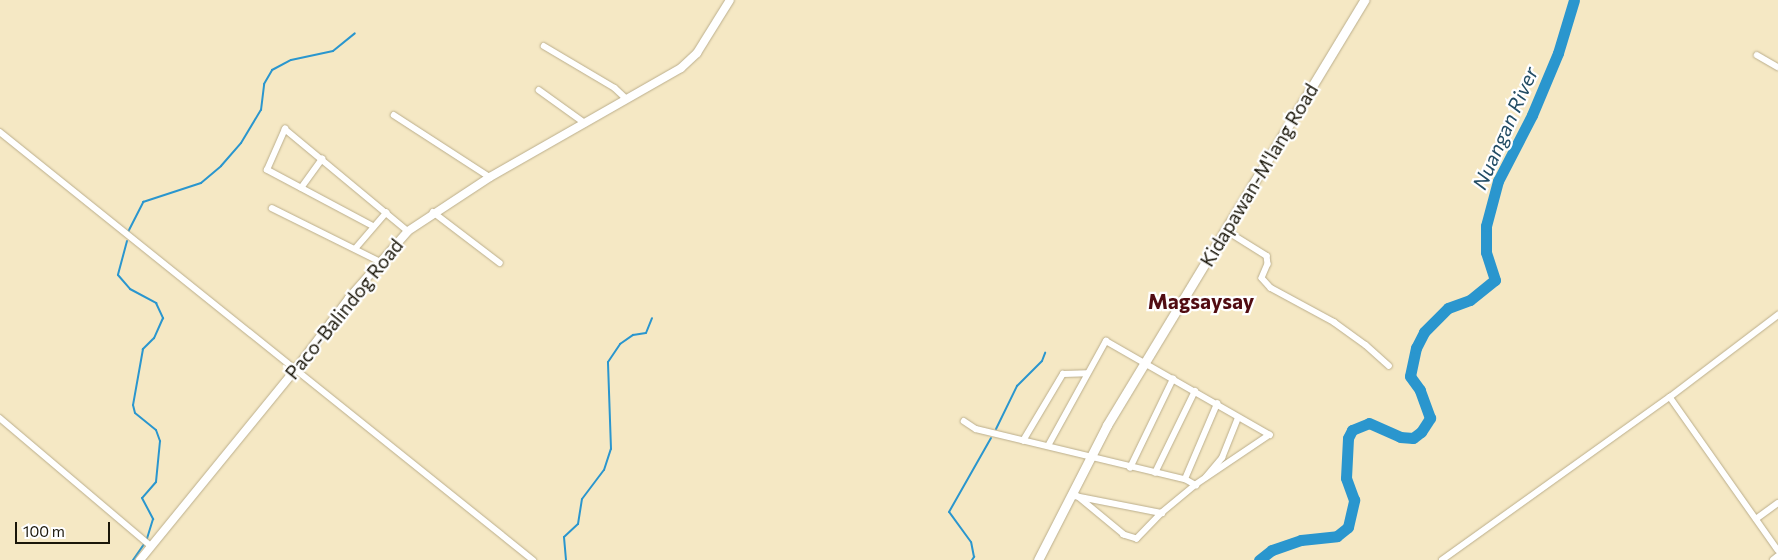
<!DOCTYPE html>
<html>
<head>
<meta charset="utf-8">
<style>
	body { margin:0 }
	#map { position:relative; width:1778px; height:560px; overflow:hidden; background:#f5e8c4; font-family:Commissioner,sans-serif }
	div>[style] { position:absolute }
	.stream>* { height:2px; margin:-1px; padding:0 1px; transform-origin:1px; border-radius:1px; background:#2a96ce }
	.river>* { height:11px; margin:-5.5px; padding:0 5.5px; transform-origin:5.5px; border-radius:5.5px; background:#2a96ce }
	.roads { filter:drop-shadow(0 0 1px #bbae8c) drop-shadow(0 0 1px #bbae8c) }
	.street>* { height:5.5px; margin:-2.75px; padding:0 2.75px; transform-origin:2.75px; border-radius:2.75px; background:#fff }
	.secondary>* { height:8px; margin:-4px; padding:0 4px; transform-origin:4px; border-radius:4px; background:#fff }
	.primary>* { height:9px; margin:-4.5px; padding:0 4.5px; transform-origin:4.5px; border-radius:4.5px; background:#fff }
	span { translate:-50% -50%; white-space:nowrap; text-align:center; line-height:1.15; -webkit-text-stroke:4.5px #fff; paint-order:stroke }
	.street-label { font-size:19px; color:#1a1609 }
	.water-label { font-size:20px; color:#224c64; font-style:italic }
	.quarter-label { font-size:21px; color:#510c12; font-weight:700 }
	.scale { position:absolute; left:15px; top:522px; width:95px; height:22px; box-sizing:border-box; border:2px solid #1a1609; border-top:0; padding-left:6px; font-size:15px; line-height:18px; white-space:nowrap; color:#1a1609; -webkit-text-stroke:4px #fff; paint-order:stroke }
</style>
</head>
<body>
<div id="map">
	<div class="stream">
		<div style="left:128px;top:232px;width:34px;rotate:-63deg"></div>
		<div style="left:143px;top:202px;width:61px;rotate:-18.1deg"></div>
		<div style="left:201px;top:183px;width:26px;rotate:-40deg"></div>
		<div style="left:221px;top:166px;width:30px;rotate:-49deg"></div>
		<div style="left:241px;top:143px;width:39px;rotate:-59deg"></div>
		<div style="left:261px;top:110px;width:26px;rotate:-83deg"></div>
		<div style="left:264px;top:84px;width:16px;rotate:-60deg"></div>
		<div style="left:272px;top:70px;width:21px;rotate:-28deg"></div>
		<div style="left:291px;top:60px;width:43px;rotate:-12.1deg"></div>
		<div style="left:333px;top:51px;width:28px;rotate:-39deg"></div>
		<div style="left:127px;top:241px;width:35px;rotate:105deg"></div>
		<div style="left:118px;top:275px;width:18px;rotate:49deg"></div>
		<div style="left:130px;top:289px;width:30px;rotate:28deg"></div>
		<div style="left:156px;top:303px;width:17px;rotate:65deg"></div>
		<div style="left:163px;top:318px;width:22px;rotate:114deg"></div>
		<div style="left:154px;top:338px;width:16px;rotate:135deg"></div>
		<div style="left:143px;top:349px;width:57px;rotate:100.1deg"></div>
		<div style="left:133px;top:405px;width:8px;rotate:76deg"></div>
		<div style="left:135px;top:413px;width:27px;rotate:39deg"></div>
		<div style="left:156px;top:430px;width:12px;rotate:70deg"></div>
		<div style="left:160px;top:441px;width:41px;rotate:95.6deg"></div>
		<div style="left:156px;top:482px;width:21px;rotate:131deg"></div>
		<div style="left:142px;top:498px;width:24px;rotate:62deg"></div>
		<div style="left:153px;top:519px;width:21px;rotate:107deg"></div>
		<div style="left:996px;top:429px;width:48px;rotate:-64deg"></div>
		<div style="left:1017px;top:386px;width:35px;rotate:-45deg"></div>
		<div style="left:1042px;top:361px;width:9px;rotate:-69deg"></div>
		<div style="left:133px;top:560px;width:19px;rotate:-55deg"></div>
		<div style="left:566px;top:560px;width:23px;rotate:-95deg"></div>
		<div style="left:564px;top:537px;width:19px;rotate:-43deg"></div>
		<div style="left:578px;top:524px;width:25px;rotate:-81deg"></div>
		<div style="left:582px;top:499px;width:36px;rotate:-53deg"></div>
		<div style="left:604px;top:470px;width:22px;rotate:-72deg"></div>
		<div style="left:611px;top:449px;width:87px;rotate:-92deg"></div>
		<div style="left:608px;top:362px;width:22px;rotate:-56deg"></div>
		<div style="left:620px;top:344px;width:16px;rotate:-35deg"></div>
		<div style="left:633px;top:335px;width:13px;rotate:-9deg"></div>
		<div style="left:646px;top:333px;width:16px;rotate:-68deg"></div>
		<div style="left:972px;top:560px;width:4px;rotate:-56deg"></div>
		<div style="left:974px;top:557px;width:15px;rotate:-101deg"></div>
		<div style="left:971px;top:542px;width:37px;rotate:-126deg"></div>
		<div style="left:949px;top:512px;width:85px;rotate:-60.4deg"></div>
	</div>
	<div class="river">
		<div style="left:1259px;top:560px;width:16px;rotate:-38deg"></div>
		<div style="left:1272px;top:550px;width:31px;rotate:-19deg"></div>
		<div style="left:1301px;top:540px;width:36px;rotate:-6deg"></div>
		<div style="left:1337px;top:536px;width:14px;rotate:-39deg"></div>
		<div style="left:1348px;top:527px;width:28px;rotate:-77deg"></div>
		<div style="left:1354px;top:500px;width:23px;rotate:-110deg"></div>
		<div style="left:1346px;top:478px;width:40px;rotate:-87.1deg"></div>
		<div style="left:1348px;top:438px;width:9px;rotate:-63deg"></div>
		<div style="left:1352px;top:430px;width:18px;rotate:-22deg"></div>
		<div style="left:1369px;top:423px;width:34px;rotate:24deg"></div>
		<div style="left:1400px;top:437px;width:13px;rotate:4deg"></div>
		<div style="left:1413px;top:438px;width:10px;rotate:-37deg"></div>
		<div style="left:1421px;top:432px;width:17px;rotate:-57deg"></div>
		<div style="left:1430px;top:418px;width:30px;rotate:-110deg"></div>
		<div style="left:1420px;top:390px;width:17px;rotate:-126deg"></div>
		<div style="left:1410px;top:376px;width:29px;rotate:-78deg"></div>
		<div style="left:1416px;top:348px;width:18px;rotate:-63deg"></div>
		<div style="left:1424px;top:332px;width:34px;rotate:-45deg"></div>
		<div style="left:1448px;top:308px;width:23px;rotate:-20deg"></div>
		<div style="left:1470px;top:300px;width:32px;rotate:-39deg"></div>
		<div style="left:1495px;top:280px;width:29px;rotate:-108deg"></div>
		<div style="left:1486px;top:252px;width:26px;rotate:-90deg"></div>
		<div style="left:1486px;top:226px;width:47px;rotate:-75.1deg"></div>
		<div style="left:1498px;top:181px;width:74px;rotate:-62.7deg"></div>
		<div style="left:1532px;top:115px;width:67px;rotate:-67.2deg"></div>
		<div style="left:1558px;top:53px;width:55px;rotate:-73.2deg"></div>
	</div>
	<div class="roads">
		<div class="street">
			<div style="left:544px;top:46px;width:82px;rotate:30.6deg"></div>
			<div style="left:615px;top:88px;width:16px;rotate:43deg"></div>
			<div style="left:1757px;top:55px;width:24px;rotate:30deg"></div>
			<div style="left:539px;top:90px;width:57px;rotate:35.7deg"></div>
			<div style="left:394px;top:115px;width:114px;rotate:32.9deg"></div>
			<div style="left:0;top:132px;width:684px;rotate:38.76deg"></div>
			<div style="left:301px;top:188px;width:36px;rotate:-54deg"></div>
			<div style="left:272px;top:208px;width:119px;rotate:26.4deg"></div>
			<div style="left:433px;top:212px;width:84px;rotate:37.3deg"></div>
			<div style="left:374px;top:227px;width:121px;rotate:-152deg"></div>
			<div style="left:267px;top:170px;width:45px;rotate:-66.3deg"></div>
			<div style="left:285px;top:129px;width:160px;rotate:39.7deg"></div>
			<div style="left:1227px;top:231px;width:47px;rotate:32deg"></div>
			<div style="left:1267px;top:256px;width:8px;rotate:83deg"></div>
			<div style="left:1268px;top:264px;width:15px;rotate:113deg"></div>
			<div style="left:1262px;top:278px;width:13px;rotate:48deg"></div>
			<div style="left:1271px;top:288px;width:72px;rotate:28.4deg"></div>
			<div style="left:1334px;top:322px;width:39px;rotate:36deg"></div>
			<div style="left:1366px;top:345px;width:31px;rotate:42deg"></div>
			<div style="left:355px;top:249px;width:48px;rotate:-49.3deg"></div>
			<div style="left:1670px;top:397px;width:187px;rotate:54.8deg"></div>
			<div style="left:0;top:418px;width:198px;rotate:40.3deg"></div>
			<div style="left:964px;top:421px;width:14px;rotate:34deg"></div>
			<div style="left:976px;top:429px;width:215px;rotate:13.5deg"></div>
			<div style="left:1185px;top:479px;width:13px;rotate:29deg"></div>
			<div style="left:1023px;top:441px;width:78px;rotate:-59.2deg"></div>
			<div style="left:1063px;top:374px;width:24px;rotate:-2deg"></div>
			<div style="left:1048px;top:446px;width:120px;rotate:-61.1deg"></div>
			<div style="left:1106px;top:341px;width:189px;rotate:29.8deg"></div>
			<div style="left:1270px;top:435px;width:89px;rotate:146deg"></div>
			<div style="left:1196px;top:485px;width:44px;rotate:140.5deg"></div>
			<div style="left:1162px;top:513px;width:36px;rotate:134deg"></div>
			<div style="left:1137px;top:539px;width:14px;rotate:-163deg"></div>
			<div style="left:1124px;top:535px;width:60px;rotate:-140.4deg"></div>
			<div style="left:1130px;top:468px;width:99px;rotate:-64.2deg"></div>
			<div style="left:1155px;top:473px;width:91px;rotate:-64deg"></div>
			<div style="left:1206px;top:477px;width:25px;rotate:-50deg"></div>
			<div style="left:1222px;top:458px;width:43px;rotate:-68.2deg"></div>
			<div style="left:1185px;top:479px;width:82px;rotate:-66.9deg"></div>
			<div style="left:1075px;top:496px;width:89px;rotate:11.1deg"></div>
			<div style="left:1756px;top:519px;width:27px;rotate:-36deg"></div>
			<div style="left:1442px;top:560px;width:280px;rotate:-35.6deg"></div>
			<div style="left:1670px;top:397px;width:136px;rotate:-37.2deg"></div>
			<div style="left:1773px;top:560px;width:6px;rotate:-39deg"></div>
		</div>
		<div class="secondary">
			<div style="left:140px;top:560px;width:245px;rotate:-50.8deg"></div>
			<div style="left:295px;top:370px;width:90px;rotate:-53.1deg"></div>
			<div style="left:349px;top:298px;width:89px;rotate:-48.6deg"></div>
			<div style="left:408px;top:231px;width:98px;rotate:-33.4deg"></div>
			<div style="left:490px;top:177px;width:220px;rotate:-29.7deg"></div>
			<div style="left:681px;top:68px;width:22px;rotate:-43deg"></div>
			<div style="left:697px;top:53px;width:62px;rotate:-58.1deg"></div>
		</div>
		<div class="primary">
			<div style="left:1038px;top:560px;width:152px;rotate:-62.9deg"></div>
			<div style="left:1107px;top:425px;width:497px;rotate:-58.8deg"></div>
		</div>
	</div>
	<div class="street-label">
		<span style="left:1259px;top:175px;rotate:-59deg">Kidapawan-M'lang Road</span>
		<span style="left:344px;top:309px;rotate:-51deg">Paco-Balindog Road</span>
	</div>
	<div class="water-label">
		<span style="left:1505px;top:128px;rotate:-66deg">Nuangan River</span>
	</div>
	<div class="quarter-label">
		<span style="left:1201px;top:301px">Magsaysay</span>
	</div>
	<div class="scale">100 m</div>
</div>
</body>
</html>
